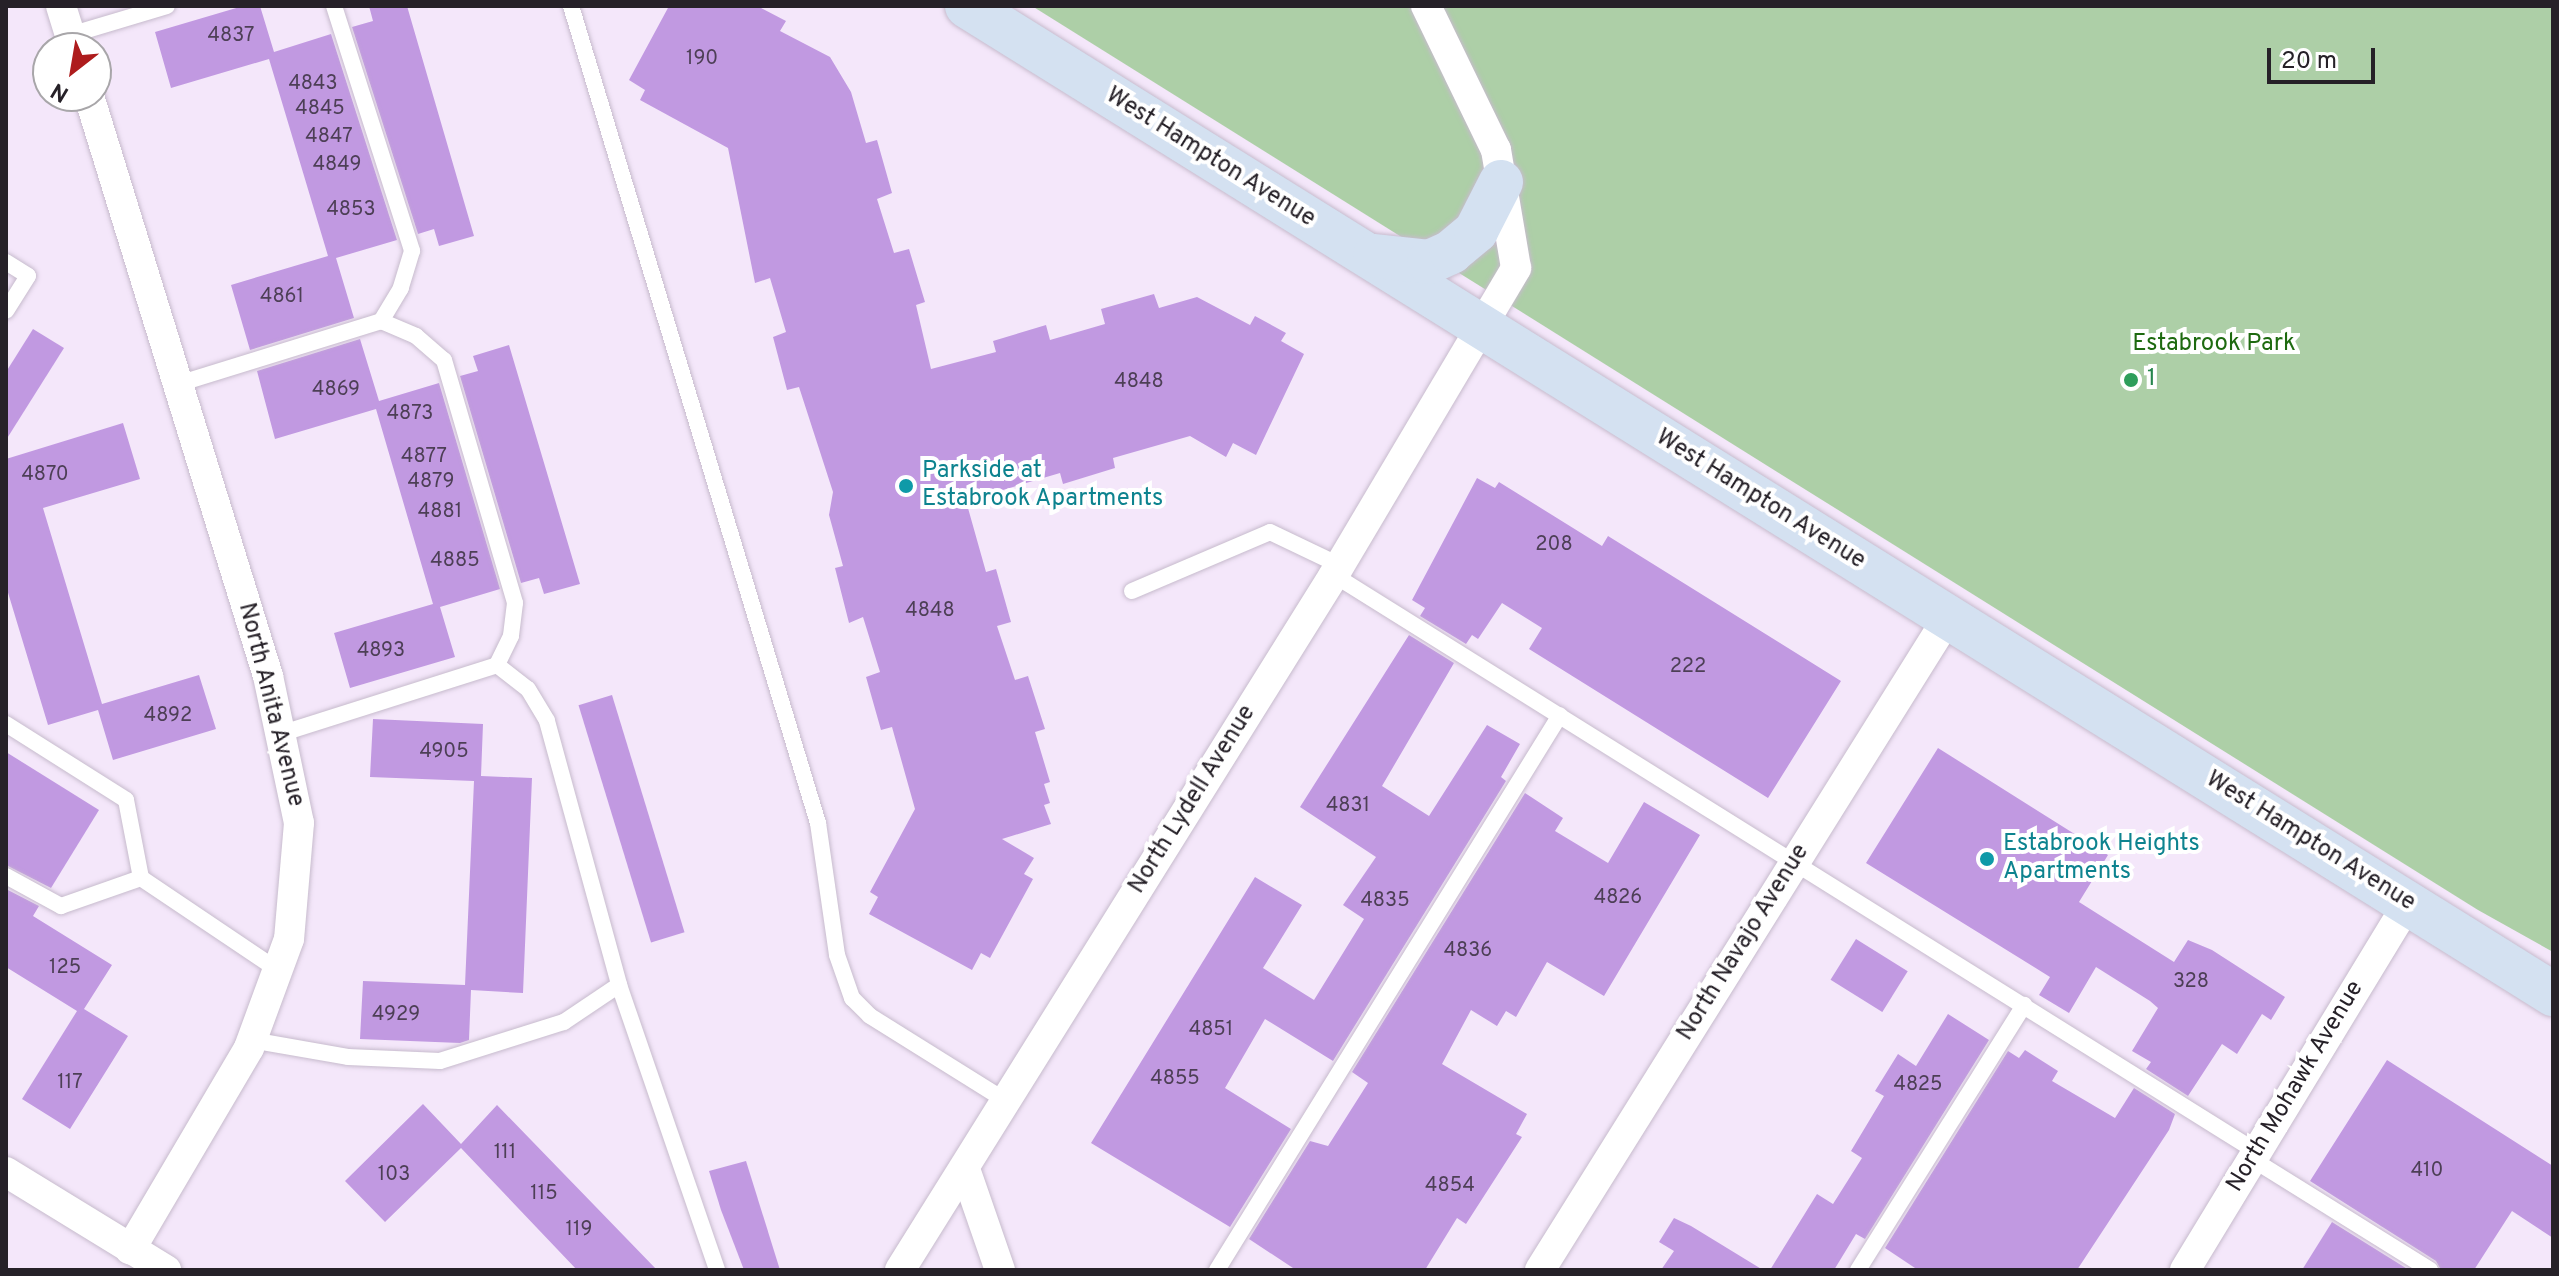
<!DOCTYPE html>
<html>
<head>
<meta charset="utf-8">
<style>
	body { margin:0 }
	#map { position:relative; width:2559px; height:1276px; overflow:hidden; background:#f4e7fa; font-family:Overpass,sans-serif }
	div>[style] { position:absolute }
	.green>* { inset:0; background:#adcfa7 }
	.building>* { inset:0; background:#c199e1; transform-origin:0 0 }
	.roads { filter:drop-shadow(0 0 2px #c7bbcd) drop-shadow(0 0 2px #c7bbcd) }
	.service>* { height:16px; margin:-8px; padding:0 8px; transform-origin:8px; border-radius:8px; background:#fff }
	.minor>* { height:30px; margin:-15px; padding:0 15px; transform-origin:15px; border-radius:15px; background:#fff }
	.secondary>* { height:44px; margin:-22px; padding:0 22px; transform-origin:22px; border-radius:22px; background:#d4e1f1 }
	.dots>* { width:22px; height:22px; translate:-50% -50%; box-sizing:border-box; border:4px solid #fff; border-radius:50% }
	span { translate:-50% -50%; white-space:nowrap; text-align:center; line-height:1.15; -webkit-text-stroke:8px #fff; paint-order:stroke }
	.number-label { font-size:20px; color:#4d3f56 }
	.number-label span { -webkit-text-stroke-width:0 }
	.street-label { font-size:24px; color:#262128 }
	.park-label { font-size:24px; color:#1e6a10 }
	.leisure-label { font-size:24px; color:#27864d }
	.left { translate:0 -50%; text-align:left }
	.culture-label { font-size:24px; color:#0d838f }
	.frame { position:absolute; inset:0; border:8px solid #262128; pointer-events:none }
	.north { position:absolute; left:32px; top:32px; width:80px; height:80px; box-sizing:border-box; background:#fff; border:2px solid #a8a6a9; border-radius:50%; rotate:211deg; font-size:22px; font-weight:700; line-height:32px; text-align:center; color:#262128 }
	.north::after { content:''; display:block; margin:auto; width:28px; height:36px; background:#ae1c1d; clip-path:polygon(50% 0,100% 100%,50% 72%,0 100%) }
	.scale { position:absolute; left:2267px; top:48px; width:108px; height:36px; box-sizing:border-box; border:4px solid #262128; border-top:0; padding-left:10px; font-size:24px; line-height:28px; white-space:nowrap; color:#262128; -webkit-text-stroke:6px #fff; paint-order:stroke }
</style>
</head>
<body>
<div id="map">
	<div class="green">
		<div style="clip-path:polygon(1032px 6px,2553px 6px,2553px 952px,2478px 910px)"></div>
	</div>
	<div class="building">
		<div style="clip-path:polygon(243px 6px,260px 6px,274px 52px,331px 34px,397px 240px,336px 258px,354px 318px,250px 350px,231px 285px,328px 256px,269px 59px,171px 88px,155px 32px)"></div>
		<div style="clip-path:polygon(369px 6px,407px 6px,474px 236px,439px 246px,434px 229px,418px 234px,352px 27px,373px 21px)"></div>
		<div style="clip-path:polygon(669px 6px,757px 6px,786px 21px,780px 31px,830px 57px,851px 92px,866px 143px,877px 140px,892px 193px,877px 199px,894px 253px,909px 249px,925px 302px,916px 305px,931px 369px,996px 352px,993px 341px,1046px 325px,1050px 340px,1105px 324px,1101px 309px,1154px 294px,1159px 308px,1197px 297px,1250px 325px,1255px 316px,1286px 333px,1281px 341px,1304px 354px,1256px 455px,1233px 443px,1226px 457px,1190px 436px,1113px 458px,1115px 468px,1063px 484px,1060px 473px,966px 501px,986px 572px,996px 569px,1011px 622px,997px 626px,1015px 680px,1028px 676px,1045px 729px,1035px 732px,1050px 782px,1044px 784px,1050px 803px,1044px 805px,1051px 824px,1002px 839px,1034px 858px,1024px 874px,1033px 879px,990px 958px,981px 953px,972px 970px,869px 914px,878px 897px,870px 892px,915px 809px,892px 727px,881px 730px,866px 677px,880px 672px,863px 617px,849px 623px,835px 568px,843px 566px,829px 515px,833px 492px,799px 387px,787px 390px,773px 337px,786px 332px,770px 278px,755px 283px,728px 148px,640px 100px,645px 90px,629px 80px)"></div>
		<div style="clip-path:polygon(33px 329px,64px 348px,6px 440px,6px 372px)"></div>
		<div style="clip-path:polygon(360px 339px,379px 401px,439px 383px,500px 589px,440px 607px,455px 657px,350px 688px,334px 633px,433px 604px,376px 409px,275px 439px,257px 371px)"></div>
		<div style="clip-path:polygon(509px 345px,580px 584px,544px 594px,539px 578px,521px 583px,460px 376px,478px 371px,473px 356px)"></div>
		<div style="clip-path:polygon(123px 423px,140px 479px,43px 508px,102px 704px,199px 675px,216px 729px,113px 760px,98px 710px,48px 725px,6px 586px,6px 459px)"></div>
		<div style="clip-path:polygon(1477px 478px,1495px 488px,1499px 482px,1602px 546px,1608px 536px,1841px 681px,1768px 798px,1529px 649px,1542px 628px,1502px 603px,1478px 639px,1472px 635px,1466px 644px,1420px 616px,1425px 608px,1412px 600px)"></div>
		<div style="clip-path:polygon(1409px 635px,1454px 663px,1382px 786px,1429px 816px,1487px 725px,1520px 744px,1501px 777px,1506px 781px,1333px 1061px,1265px 1019px,1225px 1088px,1291px 1129px,1230px 1227px,1091px 1143px,1255px 877px,1302px 905px,1263px 968px,1314px 1000px,1364px 919px,1343px 905px,1376px 857px,1300px 807px)"></div>
		<div style="left:612px;top:695px;width:248px;height:35px;rotate:73deg"></div>
		<div style="clip-path:polygon(373px 719px,483px 724px,481px 776px,532px 778px,523px 993px,471px 990px,469px 1040px,460px 1043px,360px 1039px,363px 981px,465px 985px,474px 781px,370px 777px)"></div>
		<div style="clip-path:polygon(1938px 748px,2108px 855px,2079px 902px,2174px 962px,2188px 940px,2212px 950px,2285px 997px,2271px 1020px,2262px 1014px,2237px 1054px,2222px 1044px,2188px 1096px,2146px 1069px,2151px 1062px,2132px 1051px,2158px 1008px,2150px 1001px,2096px 967px,2069px 1013px,2039px 995px,2050px 977px,1866px 863px)"></div>
		<div style="clip-path:polygon(6px 752px,99px 810px,51px 888px,6px 865px)"></div>
		<div style="clip-path:polygon(1525px 793px,1563px 818px,1555px 831px,1608px 863px,1644px 802px,1700px 835px,1604px 996px,1547px 962px,1516px 1017px,1506px 1011px,1497px 1026px,1471px 1010px,1442px 1064px,1527px 1114px,1516px 1134px,1522px 1137px,1466px 1224px,1457px 1218px,1425px 1270px,1296px 1270px,1249px 1239px,1310px 1141px,1328px 1146px,1368px 1083px,1352px 1072px)"></div>
		<div style="clip-path:polygon(6px 889px,39px 906px,33px 916px,112px 965px,84px 1009px,128px 1036px,70px 1129px,22px 1099px,77px 1011px,6px 967px)"></div>
		<div style="left:1856px;top:939px;width:61px;height:48px;rotate:32deg"></div>
		<div style="clip-path:polygon(1948px 1014px,1989px 1040px,1865px 1239px,1856px 1234px,1834px 1270px,1770px 1270px,1817px 1194px,1833px 1204px,1862px 1158px,1851px 1151px,1884px 1096px,1875px 1091px,1898px 1054px,1916px 1066px)"></div>
		<div style="clip-path:polygon(2025px 1050px,2058px 1071px,2052px 1081px,2115px 1118px,2134px 1088px,2175px 1114px,2169px 1130px,2077px 1270px,1918px 1270px,1885px 1248px,2008px 1051px,2019px 1058px)"></div>
		<div style="clip-path:polygon(2387px 1060px,2553px 1166px,2553px 1238px,2512px 1211px,2474px 1270px,2441px 1270px,2436px 1261px,2310px 1181px)"></div>
		<div style="clip-path:polygon(423px 1104px,461px 1144px,497px 1105px,657px 1270px,577px 1270px,461px 1148px,385px 1222px,345px 1181px)"></div>
		<div style="clip-path:polygon(746px 1161px,780px 1270px,744px 1270px,721px 1210px,709px 1171px)"></div>
		<div style="clip-path:polygon(1674px 1218px,1691px 1226px,1763px 1270px,1661px 1270px,1674px 1251px,1659px 1242px)"></div>
		<div style="clip-path:polygon(2332px 1222px,2409px 1270px,2302px 1270px)"></div>
	</div>
	<div class="roads">
		<div class="service">
			<div style="left:334px;top:6px;width:257px;rotate:72.3deg"></div>
			<div style="left:412px;top:251px;width:39px;rotate:107deg"></div>
			<div style="left:401px;top:288px;width:39px;rotate:121deg"></div>
			<div style="left:381px;top:321px;width:38px;rotate:23deg"></div>
			<div style="left:416px;top:336px;width:37px;rotate:41deg"></div>
			<div style="left:444px;top:360px;width:253px;rotate:73.7deg"></div>
			<div style="left:515px;top:603px;width:33px;rotate:97deg"></div>
			<div style="left:511px;top:636px;width:32px;rotate:116deg"></div>
			<div style="left:497px;top:665px;width:39px;rotate:38deg"></div>
			<div style="left:528px;top:689px;width:37px;rotate:59deg"></div>
			<div style="left:547px;top:721px;width:274px;rotate:74.7deg"></div>
			<div style="left:619px;top:985px;width:301px;rotate:71deg"></div>
			<div style="left:571px;top:6px;width:854px;rotate:73.18deg"></div>
			<div style="left:818px;top:823px;width:133px;rotate:81.8deg"></div>
			<div style="left:837px;top:955px;width:46px;rotate:70.8deg"></div>
			<div style="left:852px;top:998px;width:25px;rotate:45deg"></div>
			<div style="left:870px;top:1016px;width:160px;rotate:32deg"></div>
			<div style="left:70px;top:35px;width:101px;rotate:-16.6deg"></div>
			<div style="left:6px;top:262px;width:26px;rotate:32deg"></div>
			<div style="left:28px;top:276px;width:41px;rotate:122.2deg"></div>
			<div style="left:178px;top:384px;width:213px;rotate:-17.2deg"></div>
			<div style="left:1334px;top:575px;width:1089px;rotate:32.01deg"></div>
			<div style="left:1132px;top:591px;width:150px;rotate:-23.1deg"></div>
			<div style="left:1270px;top:532px;width:76px;rotate:25.6deg"></div>
			<div style="left:6px;top:724px;width:142px;rotate:32.3deg"></div>
			<div style="left:126px;top:800px;width:79px;rotate:79.1deg"></div>
			<div style="left:141px;top:878px;width:165px;rotate:33.9deg"></div>
			<div style="left:280px;top:734px;width:228px;rotate:-17.6deg"></div>
			<div style="left:6px;top:876px;width:63px;rotate:28.6deg"></div>
			<div style="left:61px;top:906px;width:85px;rotate:-19.3deg"></div>
			<div style="left:251px;top:1040px;width:98px;rotate:9.9deg"></div>
			<div style="left:348px;top:1057px;width:92px;rotate:2.5deg"></div>
			<div style="left:440px;top:1061px;width:130px;rotate:-17.5deg"></div>
			<div style="left:564px;top:1022px;width:66px;rotate:-33.9deg"></div>
			<div style="left:2252px;top:1159px;width:210px;rotate:31.9deg"></div>
			<div style="left:1217px;top:1270px;width:652px;rotate:-58.28deg"></div>
			<div style="left:1858px;top:1270px;width:313px;rotate:-57.9deg"></div>
		</div>
		<div class="minor">
			<div style="left:61px;top:6px;width:44px;rotate:72.8deg"></div>
			<div style="left:89px;top:96px;width:607px;rotate:72.85deg"></div>
			<div style="left:268px;top:676px;width:150px;rotate:78.1deg"></div>
			<div style="left:299px;top:823px;width:116px;rotate:94.9deg"></div>
			<div style="left:289px;top:939px;width:116px;rotate:110.2deg"></div>
			<div style="left:249px;top:1048px;width:234px;rotate:120.5deg"></div>
			<div style="left:965px;top:1169px;width:107px;rotate:70.9deg"></div>
			<div style="left:6px;top:1172px;width:188px;rotate:31.5deg"></div>
			<div style="left:900px;top:1270px;width:819px;rotate:-58.02deg"></div>
			<div style="left:1334px;top:575px;width:357px;rotate:-59.3deg"></div>
			<div style="left:1516px;top:268px;width:120px;rotate:-99.6deg"></div>
			<div style="left:1496px;top:150px;width:160px;rotate:-115.9deg"></div>
			<div style="left:1540px;top:1270px;width:771px;rotate:-57.98deg"></div>
			<div style="left:2185px;top:1270px;width:429px;rotate:-58.7deg"></div>
		</div>
		<div class="secondary">
			<div style="left:967px;top:6px;width:1869px;rotate:31.92deg"></div>
			<div style="left:1375px;top:256px;width:54px;rotate:6.3deg"></div>
			<div style="left:1429px;top:262px;width:24px;rotate:-24deg"></div>
			<div style="left:1451px;top:252px;width:33px;rotate:-40deg"></div>
			<div style="left:1476px;top:231px;width:55px;rotate:-63deg"></div>
		</div>
	</div>
	<div class="dots">
		<div style="left:2131px;top:380px;background:#2e9e5b"></div>
		<div style="left:906px;top:486px;background:#0f9aa8"></div>
		<div style="left:1987px;top:859px;background:#0f9aa8"></div>
	</div>
	<div class="number-label">
		<span style="left:231px;top:36px">4837</span>
		<span style="left:702px;top:59px">190</span>
		<span style="left:313px;top:84px">4843</span>
		<span style="left:320px;top:109px">4845</span>
		<span style="left:329px;top:137px">4847</span>
		<span style="left:337px;top:165px">4849</span>
		<span style="left:351px;top:210px">4853</span>
		<span style="left:282px;top:297px">4861</span>
		<span style="left:1139px;top:382px">4848</span>
		<span style="left:336px;top:390px">4869</span>
		<span style="left:410px;top:414px">4873</span>
		<span style="left:424px;top:457px">4877</span>
		<span style="left:45px;top:475px">4870</span>
		<span style="left:431px;top:482px">4879</span>
		<span style="left:440px;top:512px">4881</span>
		<span style="left:1554px;top:545px">208</span>
		<span style="left:455px;top:561px">4885</span>
		<span style="left:930px;top:611px">4848</span>
		<span style="left:381px;top:651px">4893</span>
		<span style="left:1688px;top:667px">222</span>
		<span style="left:168px;top:716px">4892</span>
		<span style="left:444px;top:752px">4905</span>
		<span style="left:1348px;top:806px">4831</span>
		<span style="left:1618px;top:898px">4826</span>
		<span style="left:1385px;top:901px">4835</span>
		<span style="left:1468px;top:951px">4836</span>
		<span style="left:65px;top:968px">125</span>
		<span style="left:2191px;top:982px">328</span>
		<span style="left:396px;top:1015px">4929</span>
		<span style="left:1211px;top:1030px">4851</span>
		<span style="left:1175px;top:1079px">4855</span>
		<span style="left:70px;top:1083px">117</span>
		<span style="left:1918px;top:1085px">4825</span>
		<span style="left:505px;top:1153px">111</span>
		<span style="left:2427px;top:1171px">410</span>
		<span style="left:394px;top:1175px">103</span>
		<span style="left:1450px;top:1186px">4854</span>
		<span style="left:544px;top:1194px">115</span>
		<span style="left:579px;top:1230px">119</span>
	</div>
	<div class="street-label">
		<span style="left:1210px;top:158px;rotate:32deg">West Hampton Avenue</span>
		<span style="left:1760px;top:500px;rotate:32deg">West Hampton Avenue</span>
		<span style="left:270px;top:705px;rotate:76deg">North Anita Avenue</span>
		<span style="left:1193px;top:800px;rotate:-58deg">North Lydell Avenue</span>
		<span style="left:2310px;top:842px;rotate:32deg">West Hampton Avenue</span>
		<span style="left:1744px;top:943px;rotate:-58deg">North Navajo Avenue</span>
		<span style="left:2296px;top:1087px;rotate:-59deg">North Mohawk Avenue</span>
	</div>
	<div class="park-label">
		<span style="left:2214px;top:345px">Estabrook Park</span>
	</div>
	<div class="leisure-label">
		<span class="left" style="left:2147px;top:380px">1</span>
	</div>
	<div class="culture-label">
		<span class="left" style="left:922px;top:486px">Parkside at<br>Estabrook Apartments</span>
		<span class="left" style="left:2003px;top:859px">Estabrook Heights<br>Apartments</span>
	</div>
	<div class="frame"></div>
	<div class="north">N</div>
	<div class="scale">20 m</div>
</div>
</body>
</html>
